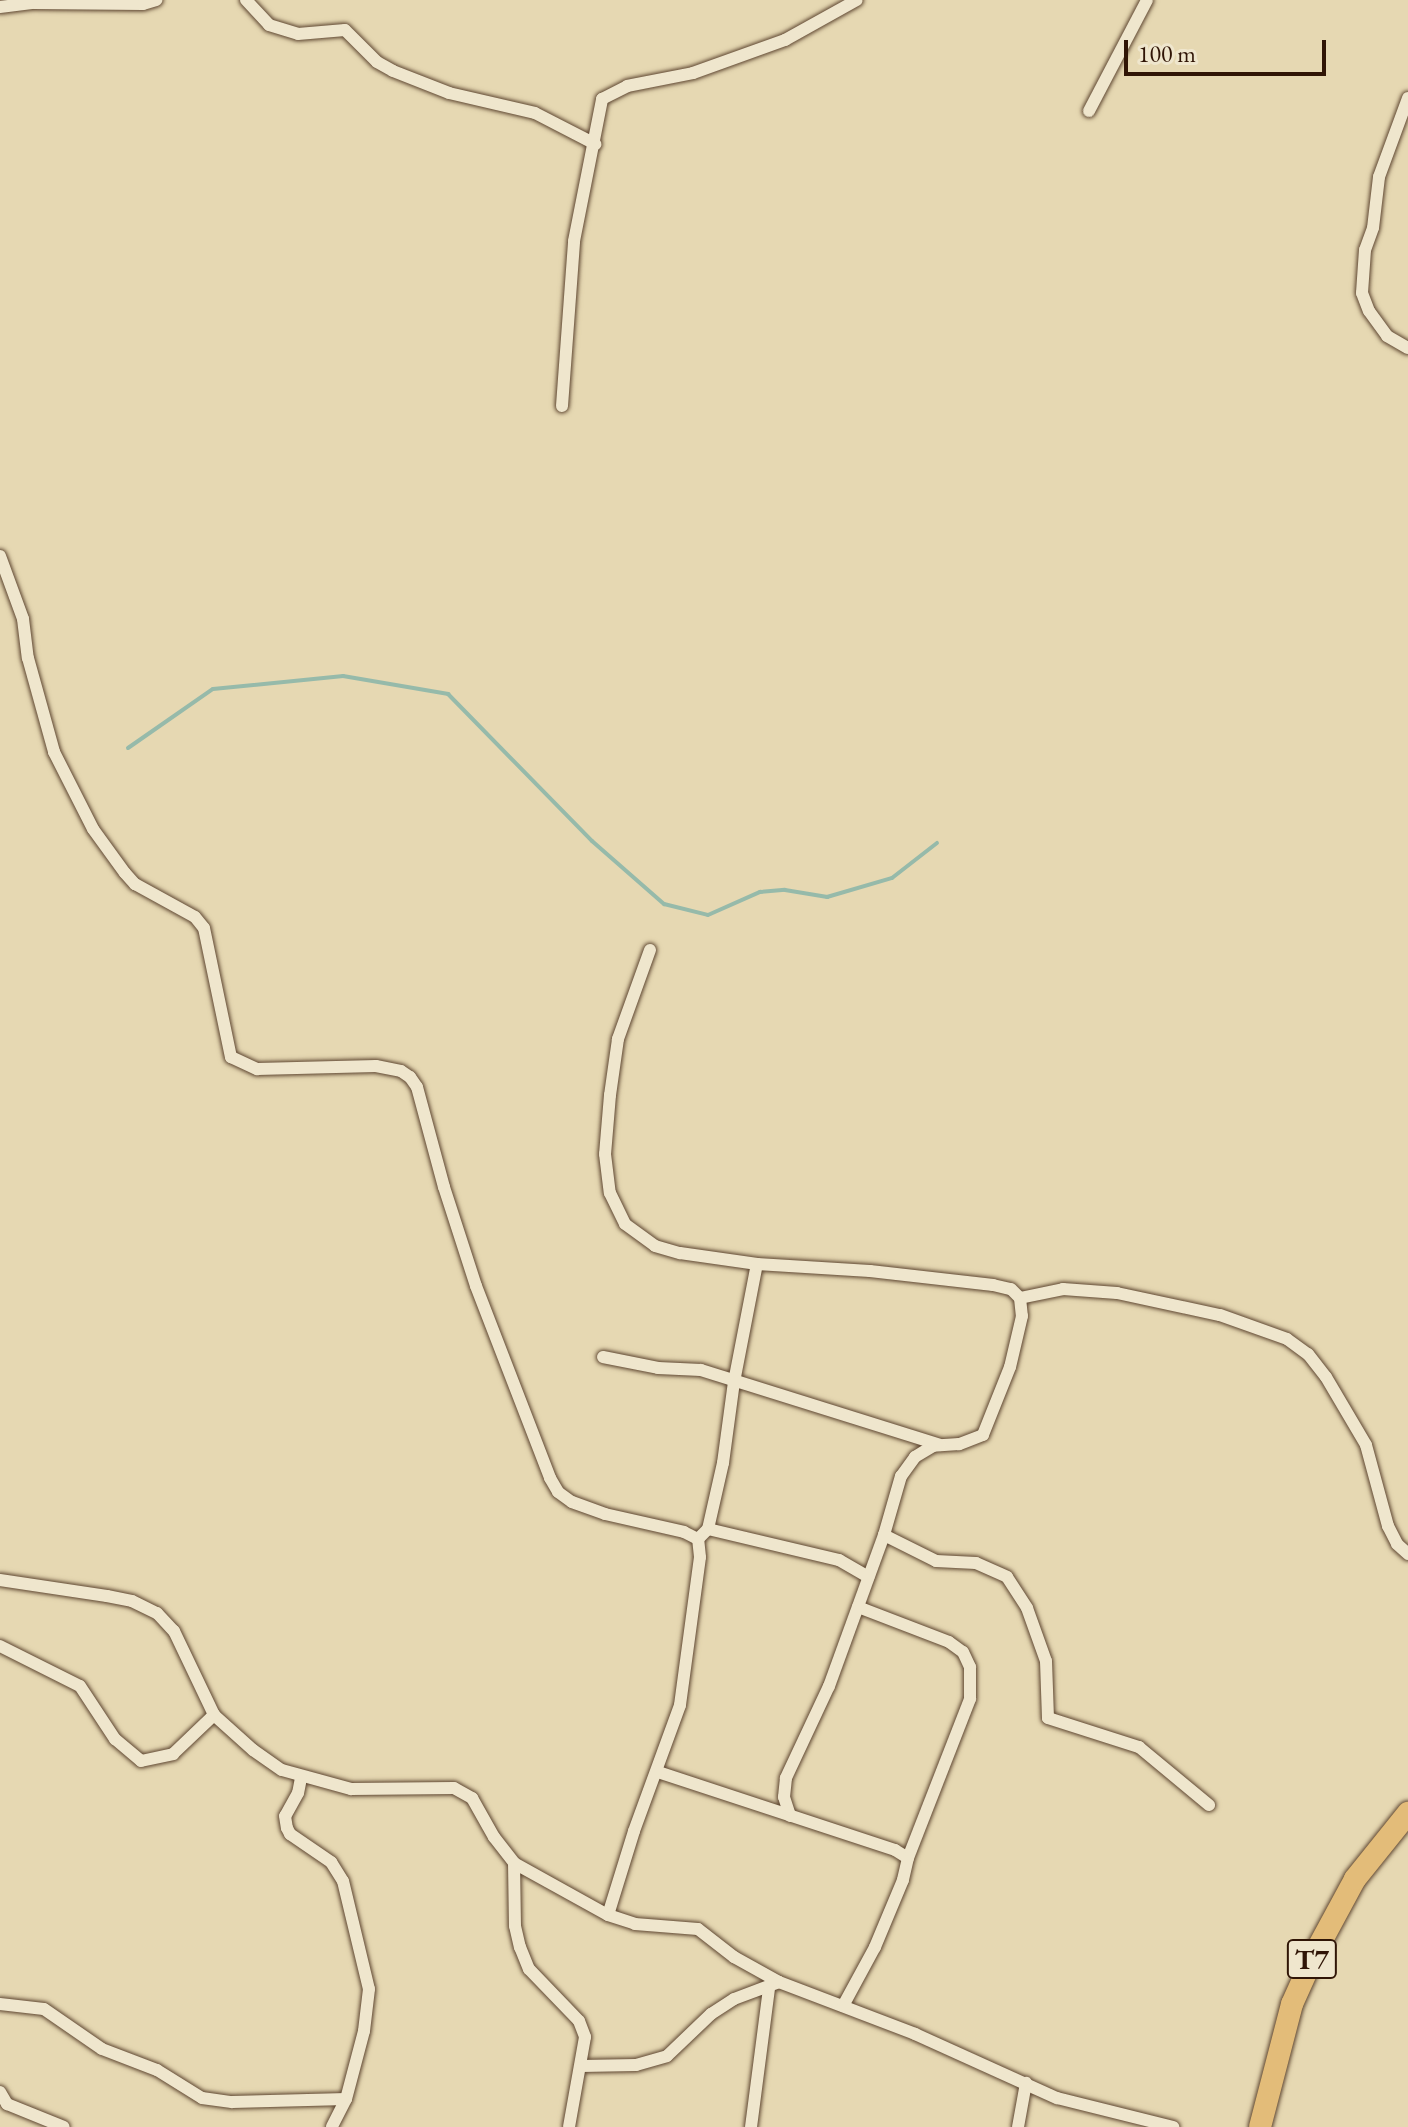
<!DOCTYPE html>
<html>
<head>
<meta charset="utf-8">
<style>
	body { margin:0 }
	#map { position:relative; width:1408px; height:2127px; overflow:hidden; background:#e6d8b2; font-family:"EB Garamond",serif }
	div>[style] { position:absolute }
	.stream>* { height:4px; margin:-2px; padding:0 2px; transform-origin:2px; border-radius:2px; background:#96baaa }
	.roads { filter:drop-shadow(0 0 2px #5e4631) drop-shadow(0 0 2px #5e4631) }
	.street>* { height:12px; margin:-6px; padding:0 6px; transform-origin:6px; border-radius:6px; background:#efe6cd }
	.highway>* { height:22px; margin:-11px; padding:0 11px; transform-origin:11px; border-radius:11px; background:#e3bc79 }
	span { translate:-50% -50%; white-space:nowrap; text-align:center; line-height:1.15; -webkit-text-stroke:6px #efe6cd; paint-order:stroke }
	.shield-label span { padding:2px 6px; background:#efe6cd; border:2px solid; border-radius:6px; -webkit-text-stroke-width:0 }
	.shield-label { font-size:28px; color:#301506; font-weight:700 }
	.scale { position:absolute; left:1124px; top:40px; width:202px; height:36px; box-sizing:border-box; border:4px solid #301506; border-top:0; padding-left:10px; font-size:24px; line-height:28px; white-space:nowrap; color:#301506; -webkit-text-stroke:6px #efe6cd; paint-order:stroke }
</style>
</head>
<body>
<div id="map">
	<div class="stream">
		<div style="left:128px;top:748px;width:103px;rotate:-34.8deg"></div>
		<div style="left:213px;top:689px;width:131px;rotate:-5.7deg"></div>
		<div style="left:343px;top:676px;width:107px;rotate:9.7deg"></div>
		<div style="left:448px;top:694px;width:206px;rotate:45.6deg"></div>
		<div style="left:592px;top:841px;width:96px;rotate:41.2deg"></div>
		<div style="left:664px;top:904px;width:45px;rotate:14deg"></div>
		<div style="left:708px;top:915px;width:57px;rotate:-23.9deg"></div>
		<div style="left:760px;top:892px;width:25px;rotate:-5deg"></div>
		<div style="left:785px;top:890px;width:43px;rotate:9.5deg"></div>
		<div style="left:827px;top:897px;width:68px;rotate:-16.3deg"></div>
		<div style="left:892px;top:878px;width:57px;rotate:-37.9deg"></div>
	</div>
	<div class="roads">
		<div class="street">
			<div style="left:246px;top:0;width:34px;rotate:47deg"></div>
			<div style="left:269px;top:25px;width:30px;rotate:17deg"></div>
			<div style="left:298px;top:34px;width:47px;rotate:-4.9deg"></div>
			<div style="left:345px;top:30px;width:45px;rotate:45deg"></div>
			<div style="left:377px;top:62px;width:18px;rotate:29deg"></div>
			<div style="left:393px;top:71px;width:60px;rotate:21.4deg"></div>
			<div style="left:449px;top:93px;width:88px;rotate:13.1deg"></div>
			<div style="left:535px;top:113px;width:68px;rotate:27.3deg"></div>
			<div style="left:0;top:7px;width:34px;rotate:-7deg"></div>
			<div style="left:34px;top:3px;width:109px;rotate:0.5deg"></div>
			<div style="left:143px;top:4px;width:14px;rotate:-17deg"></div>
			<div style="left:1408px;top:98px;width:84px;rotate:110.2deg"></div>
			<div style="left:1379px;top:177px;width:51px;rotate:96.7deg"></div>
			<div style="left:1373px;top:228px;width:23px;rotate:110deg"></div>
			<div style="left:1365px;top:250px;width:43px;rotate:94deg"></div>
			<div style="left:1362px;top:293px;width:19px;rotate:69deg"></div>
			<div style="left:1369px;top:311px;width:31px;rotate:54deg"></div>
			<div style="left:1387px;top:336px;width:24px;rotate:30deg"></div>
			<div style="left:1089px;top:111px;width:125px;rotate:-62.4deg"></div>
			<div style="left:562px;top:406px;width:165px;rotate:-85.8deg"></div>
			<div style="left:574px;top:241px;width:145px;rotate:-78.8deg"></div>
			<div style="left:602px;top:99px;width:28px;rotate:-27deg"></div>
			<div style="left:627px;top:86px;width:67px;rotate:-11.1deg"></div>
			<div style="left:693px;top:73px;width:98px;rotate:-19.7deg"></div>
			<div style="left:785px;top:40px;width:82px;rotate:-29.1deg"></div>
			<div style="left:0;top:556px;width:67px;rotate:69.9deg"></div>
			<div style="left:23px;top:619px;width:39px;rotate:83deg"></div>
			<div style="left:28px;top:658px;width:98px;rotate:74.5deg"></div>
			<div style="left:54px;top:752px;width:86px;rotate:63.1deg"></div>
			<div style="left:93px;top:829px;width:54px;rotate:54deg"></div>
			<div style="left:125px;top:873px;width:15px;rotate:48deg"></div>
			<div style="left:135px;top:884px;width:68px;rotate:28.8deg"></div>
			<div style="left:195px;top:917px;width:14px;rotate:51deg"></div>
			<div style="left:204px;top:928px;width:132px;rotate:78.2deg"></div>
			<div style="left:231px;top:1057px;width:29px;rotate:25deg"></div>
			<div style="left:257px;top:1069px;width:119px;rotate:-1.4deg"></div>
			<div style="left:376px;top:1066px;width:25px;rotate:11deg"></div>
			<div style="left:401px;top:1071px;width:11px;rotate:34deg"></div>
			<div style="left:410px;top:1077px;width:12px;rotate:55deg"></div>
			<div style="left:417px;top:1087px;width:104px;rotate:74.9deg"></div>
			<div style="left:444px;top:1187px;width:104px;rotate:72.1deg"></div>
			<div style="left:476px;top:1286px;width:206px;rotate:68.9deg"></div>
			<div style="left:550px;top:1478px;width:16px;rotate:60deg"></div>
			<div style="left:558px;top:1492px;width:17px;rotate:36deg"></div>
			<div style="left:572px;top:1502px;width:35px;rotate:20deg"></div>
			<div style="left:605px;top:1514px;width:81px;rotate:12.8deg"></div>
			<div style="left:684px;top:1532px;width:16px;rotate:27deg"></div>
			<div style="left:650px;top:950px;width:95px;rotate:109.8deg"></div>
			<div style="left:618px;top:1039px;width:57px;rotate:98.1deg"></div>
			<div style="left:610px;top:1095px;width:59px;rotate:94.8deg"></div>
			<div style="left:605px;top:1154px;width:39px;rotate:83deg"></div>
			<div style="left:610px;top:1193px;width:34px;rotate:64deg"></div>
			<div style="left:625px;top:1224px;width:37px;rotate:36deg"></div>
			<div style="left:655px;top:1246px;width:26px;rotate:16deg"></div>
			<div style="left:680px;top:1253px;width:78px;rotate:8.1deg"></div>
			<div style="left:757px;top:1264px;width:113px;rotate:3.5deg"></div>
			<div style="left:870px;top:1271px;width:124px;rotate:6.5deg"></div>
			<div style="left:993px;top:1285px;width:18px;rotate:13deg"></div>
			<div style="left:1011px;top:1289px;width:13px;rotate:45deg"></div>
			<div style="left:1020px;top:1298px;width:18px;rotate:84deg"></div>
			<div style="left:1022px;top:1316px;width:52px;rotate:103.2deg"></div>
			<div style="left:1010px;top:1367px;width:73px;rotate:111.7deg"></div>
			<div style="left:983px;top:1435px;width:26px;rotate:159deg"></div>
			<div style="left:959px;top:1444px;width:26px;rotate:176deg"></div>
			<div style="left:933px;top:1446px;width:21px;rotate:149deg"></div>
			<div style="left:915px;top:1457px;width:24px;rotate:126deg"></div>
			<div style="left:901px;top:1476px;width:61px;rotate:106.1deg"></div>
			<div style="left:884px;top:1535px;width:161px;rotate:110deg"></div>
			<div style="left:829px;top:1686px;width:102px;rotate:115.1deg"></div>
			<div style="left:786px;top:1778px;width:19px;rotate:96deg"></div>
			<div style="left:784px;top:1797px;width:20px;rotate:72deg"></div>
			<div style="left:1020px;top:1298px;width:44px;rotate:-11.8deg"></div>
			<div style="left:1063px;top:1289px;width:54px;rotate:4.2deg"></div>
			<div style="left:1117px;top:1293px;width:105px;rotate:12.1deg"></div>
			<div style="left:1220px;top:1315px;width:71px;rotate:19.7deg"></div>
			<div style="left:1287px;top:1339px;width:26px;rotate:36deg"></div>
			<div style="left:1308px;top:1354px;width:29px;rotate:52deg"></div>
			<div style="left:1326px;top:1377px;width:79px;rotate:59.5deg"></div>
			<div style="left:1366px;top:1445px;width:84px;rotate:74.8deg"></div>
			<div style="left:1388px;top:1526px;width:20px;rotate:63deg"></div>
			<div style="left:1397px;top:1544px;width:15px;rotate:42deg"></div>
			<div style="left:603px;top:1357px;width:56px;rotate:11.3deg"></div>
			<div style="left:658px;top:1368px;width:43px;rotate:2.7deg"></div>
			<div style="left:701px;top:1370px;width:250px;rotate:17.4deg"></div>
			<div style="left:708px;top:1529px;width:135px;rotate:13.3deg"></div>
			<div style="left:839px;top:1560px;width:34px;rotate:30deg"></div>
			<div style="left:884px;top:1535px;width:58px;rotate:26.6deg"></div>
			<div style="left:936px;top:1561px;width:40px;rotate:2.9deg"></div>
			<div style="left:976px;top:1563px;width:34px;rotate:24deg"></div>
			<div style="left:1007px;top:1577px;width:37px;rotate:57deg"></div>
			<div style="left:1027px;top:1608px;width:56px;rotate:70.3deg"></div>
			<div style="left:1046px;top:1661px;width:57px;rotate:88deg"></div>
			<div style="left:1048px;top:1718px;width:96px;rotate:17.7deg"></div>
			<div style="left:1139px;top:1747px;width:91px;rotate:39.6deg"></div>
			<div style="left:698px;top:1539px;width:14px;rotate:-45deg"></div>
			<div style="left:708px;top:1529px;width:68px;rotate:-77.2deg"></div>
			<div style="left:723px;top:1463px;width:82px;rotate:-82.3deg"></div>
			<div style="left:734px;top:1382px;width:120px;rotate:-79deg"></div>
			<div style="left:0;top:1580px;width:108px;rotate:8.5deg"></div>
			<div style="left:107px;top:1596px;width:25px;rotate:11deg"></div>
			<div style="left:132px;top:1601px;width:28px;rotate:26deg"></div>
			<div style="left:157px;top:1613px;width:25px;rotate:47deg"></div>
			<div style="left:174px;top:1631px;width:93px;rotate:64.5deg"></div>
			<div style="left:214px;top:1715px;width:52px;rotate:41.9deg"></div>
			<div style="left:253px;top:1750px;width:35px;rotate:35deg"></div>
			<div style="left:282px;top:1770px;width:72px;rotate:15.4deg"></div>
			<div style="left:351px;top:1789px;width:103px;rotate:-0.6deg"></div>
			<div style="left:454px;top:1788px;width:21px;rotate:29deg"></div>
			<div style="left:472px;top:1798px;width:45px;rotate:60.6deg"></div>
			<div style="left:494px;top:1837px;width:33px;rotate:52deg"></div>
			<div style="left:514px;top:1863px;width:107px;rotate:29deg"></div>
			<div style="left:608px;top:1915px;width:28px;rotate:18deg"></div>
			<div style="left:635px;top:1924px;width:63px;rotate:4.5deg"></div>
			<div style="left:698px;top:1929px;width:46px;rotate:37.9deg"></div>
			<div style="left:734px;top:1957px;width:51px;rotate:29.1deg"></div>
			<div style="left:779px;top:1982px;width:146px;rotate:20.9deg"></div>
			<div style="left:915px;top:2034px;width:156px;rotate:24.3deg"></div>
			<div style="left:1057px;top:2098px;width:120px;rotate:14deg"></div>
			<div style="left:858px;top:1607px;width:97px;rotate:21deg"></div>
			<div style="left:949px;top:1642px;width:17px;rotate:36deg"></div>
			<div style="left:963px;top:1652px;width:17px;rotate:65deg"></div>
			<div style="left:970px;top:1667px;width:32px;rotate:90deg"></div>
			<div style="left:970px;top:1699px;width:171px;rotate:111.3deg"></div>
			<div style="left:0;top:1646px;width:89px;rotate:26.6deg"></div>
			<div style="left:80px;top:1686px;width:64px;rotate:56.6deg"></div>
			<div style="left:115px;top:1739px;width:34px;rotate:40deg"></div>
			<div style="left:141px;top:1761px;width:33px;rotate:-12deg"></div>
			<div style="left:173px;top:1754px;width:57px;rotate:-43.6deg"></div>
			<div style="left:658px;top:1772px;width:250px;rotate:18.2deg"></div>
			<div style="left:895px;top:1850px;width:15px;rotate:32deg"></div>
			<div style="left:908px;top:1858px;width:23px;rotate:103deg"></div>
			<div style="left:903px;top:1880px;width:73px;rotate:112.7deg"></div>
			<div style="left:875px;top:1947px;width:67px;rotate:118.5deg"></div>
			<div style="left:301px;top:1778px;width:15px;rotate:101deg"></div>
			<div style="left:298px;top:1793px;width:26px;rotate:119deg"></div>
			<div style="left:285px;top:1816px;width:12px;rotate:81deg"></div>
			<div style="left:287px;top:1828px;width:7px;rotate:63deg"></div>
			<div style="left:290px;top:1834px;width:50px;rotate:34.3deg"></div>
			<div style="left:331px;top:1862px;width:22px;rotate:58deg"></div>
			<div style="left:343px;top:1881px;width:111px;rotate:76.5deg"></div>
			<div style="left:369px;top:1989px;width:42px;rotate:96.8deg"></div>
			<div style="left:364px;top:2031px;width:70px;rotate:104.8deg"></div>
			<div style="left:346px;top:2099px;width:31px;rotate:117deg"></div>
			<div style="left:514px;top:1863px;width:63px;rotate:89.1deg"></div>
			<div style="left:515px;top:1926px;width:22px;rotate:77deg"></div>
			<div style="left:520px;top:1947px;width:24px;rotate:68deg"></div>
			<div style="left:529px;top:1969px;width:72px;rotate:46.1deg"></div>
			<div style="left:579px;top:2021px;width:17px;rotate:69deg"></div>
			<div style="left:585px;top:2037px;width:91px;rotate:100.1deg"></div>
			<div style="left:608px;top:1915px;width:88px;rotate:-72.8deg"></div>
			<div style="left:634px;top:1831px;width:134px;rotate:-69.9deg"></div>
			<div style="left:680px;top:1705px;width:149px;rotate:-82.3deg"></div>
			<div style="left:700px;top:1557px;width:18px;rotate:-96deg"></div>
			<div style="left:0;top:2004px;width:44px;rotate:6.5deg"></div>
			<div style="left:44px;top:2009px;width:70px;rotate:34.6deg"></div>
			<div style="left:102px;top:2049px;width:59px;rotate:20.9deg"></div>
			<div style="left:157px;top:2070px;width:53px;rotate:31.9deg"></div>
			<div style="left:202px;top:2098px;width:30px;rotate:8deg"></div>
			<div style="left:232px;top:2102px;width:114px;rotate:-1.5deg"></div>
			<div style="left:581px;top:2066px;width:55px;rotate:-1deg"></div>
			<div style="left:636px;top:2065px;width:32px;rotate:-16deg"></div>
			<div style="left:667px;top:2056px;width:61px;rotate:-43.7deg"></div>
			<div style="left:711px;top:2014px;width:27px;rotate:-33deg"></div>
			<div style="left:734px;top:1999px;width:48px;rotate:-20.7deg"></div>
			<div style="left:0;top:2092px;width:14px;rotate:60deg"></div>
			<div style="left:7px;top:2104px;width:61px;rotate:22deg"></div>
			<div style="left:751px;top:2127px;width:140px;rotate:-82.6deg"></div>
			<div style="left:1018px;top:2127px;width:45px;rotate:-79.7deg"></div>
		</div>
		<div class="highway">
			<div style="left:1260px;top:2127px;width:127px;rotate:-75.4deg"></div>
			<div style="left:1292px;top:2004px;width:56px;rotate:-65.7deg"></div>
			<div style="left:1315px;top:1953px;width:84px;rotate:-61.6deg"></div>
			<div style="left:1355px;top:1879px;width:85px;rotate:-51.2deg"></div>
		</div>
	</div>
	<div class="shield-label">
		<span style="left:1312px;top:1959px">T7</span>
	</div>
	<div class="scale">100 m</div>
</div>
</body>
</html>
